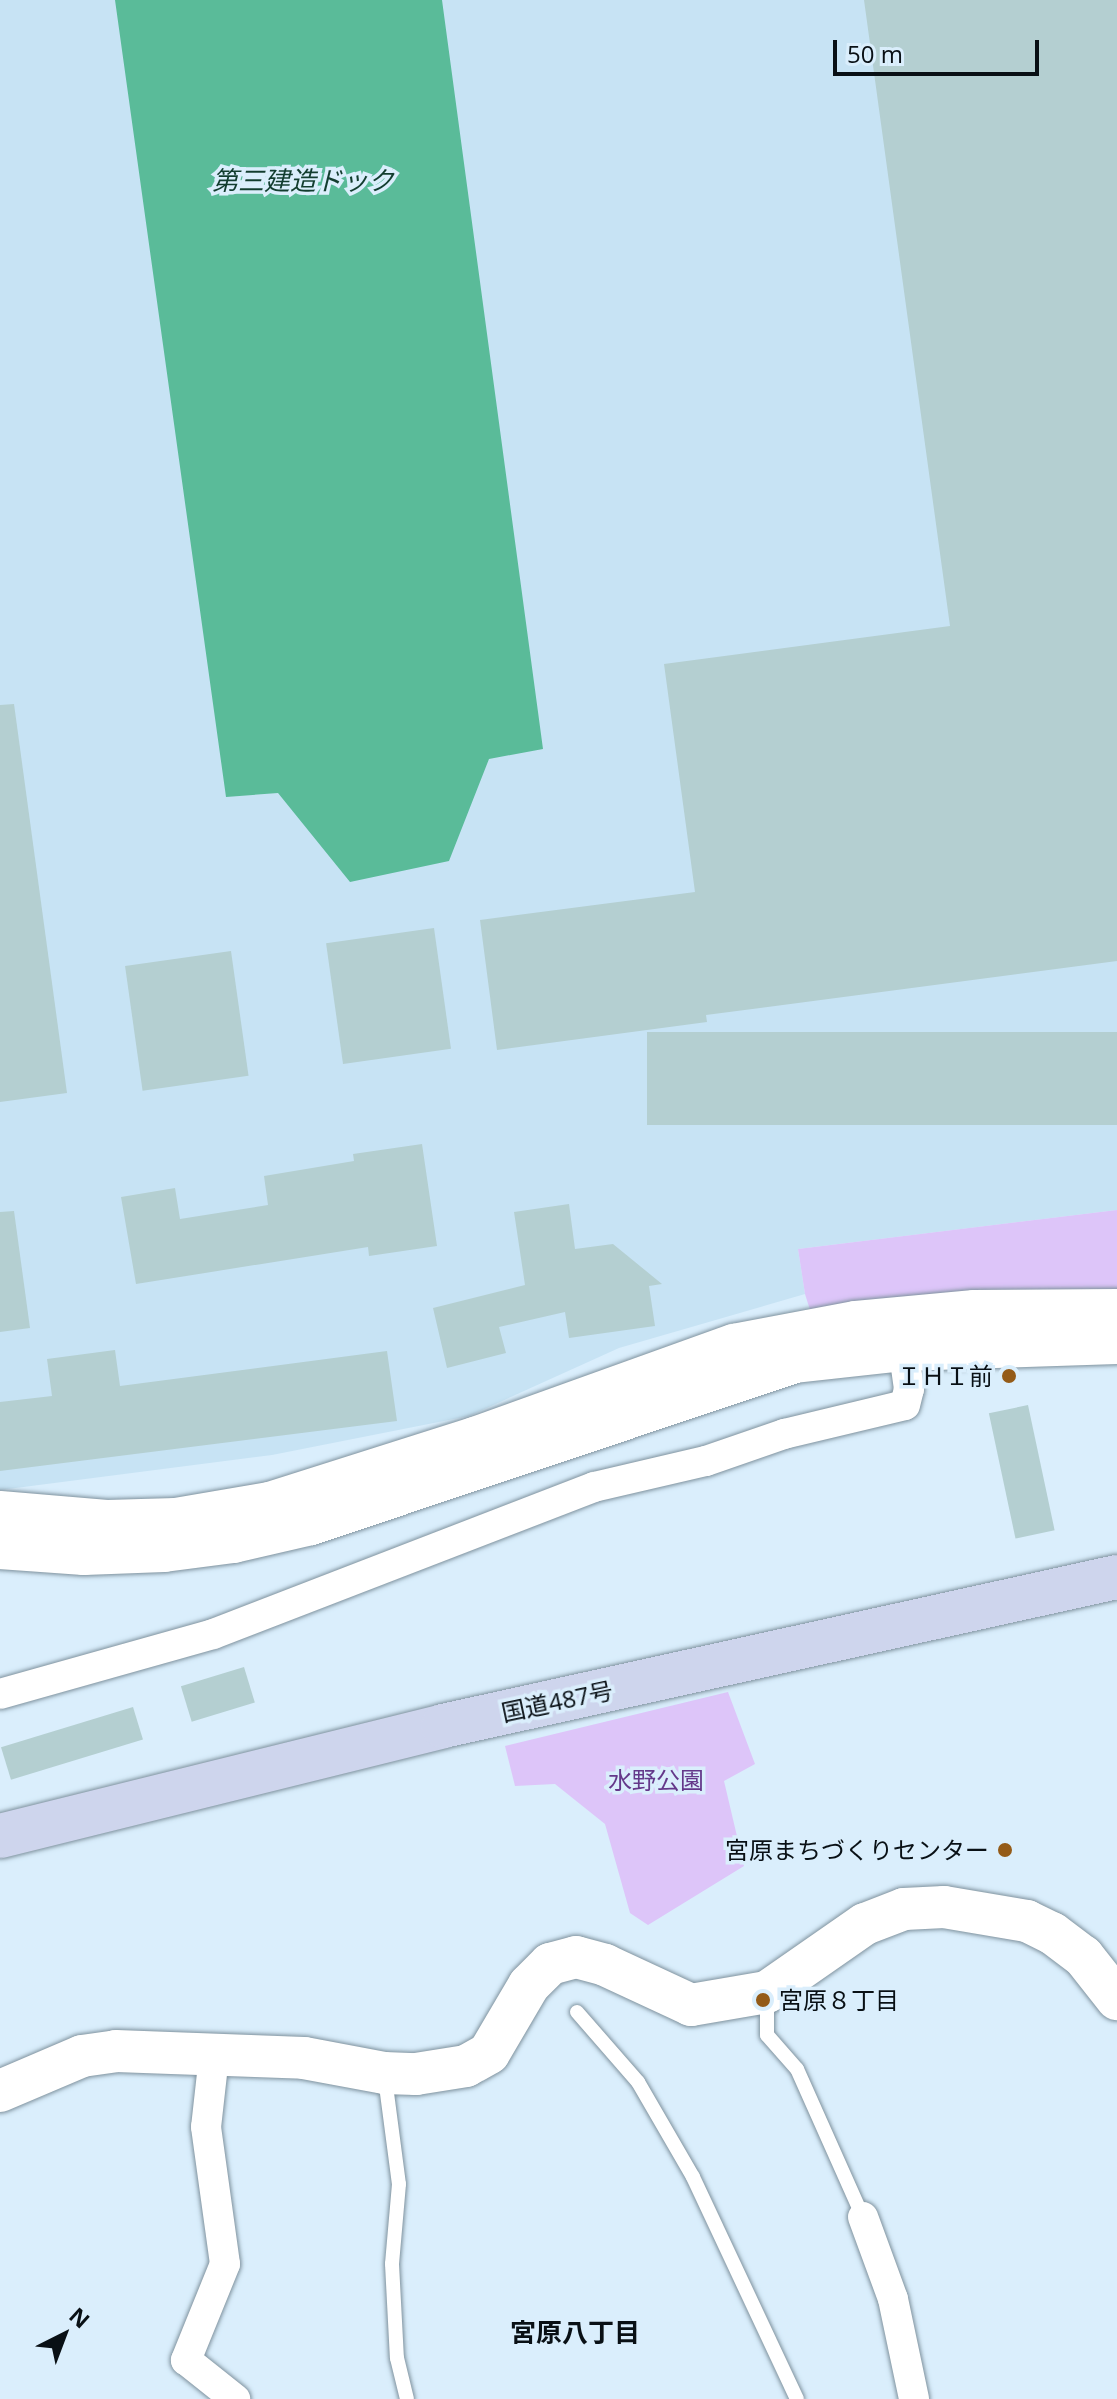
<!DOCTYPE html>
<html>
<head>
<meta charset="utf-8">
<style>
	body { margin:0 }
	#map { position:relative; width:1117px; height:2399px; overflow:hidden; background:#daeefc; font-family:"Open Sans","Noto Sans JP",sans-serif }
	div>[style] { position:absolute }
	.built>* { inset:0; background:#c7e3f4 }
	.green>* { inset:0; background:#ddc5f9 }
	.water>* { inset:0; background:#5abb99 }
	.building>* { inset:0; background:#b4cfd1; transform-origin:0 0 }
	.roads { filter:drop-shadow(0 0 2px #7f929e) drop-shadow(0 0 2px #7f929e) }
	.lane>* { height:14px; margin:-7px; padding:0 7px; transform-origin:7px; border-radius:7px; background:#fff }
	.street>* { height:30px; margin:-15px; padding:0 15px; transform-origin:15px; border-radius:15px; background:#fff }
	.secondary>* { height:42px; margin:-21px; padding:0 21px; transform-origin:21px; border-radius:21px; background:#fff }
	.highway>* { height:44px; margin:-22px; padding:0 22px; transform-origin:22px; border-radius:22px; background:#ced5ed }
	.dots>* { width:22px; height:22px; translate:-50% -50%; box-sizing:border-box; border:4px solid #daeefc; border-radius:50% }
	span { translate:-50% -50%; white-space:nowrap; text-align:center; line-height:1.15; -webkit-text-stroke:7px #daeefc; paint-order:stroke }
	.poi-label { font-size:24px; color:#091015 }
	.right { translate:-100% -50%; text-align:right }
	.left { translate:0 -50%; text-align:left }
	.street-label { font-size:24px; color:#091015 }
	.park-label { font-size:24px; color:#64388a }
	.water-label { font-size:26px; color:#123d2f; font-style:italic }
	.neighbourhood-label { font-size:26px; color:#091015; font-weight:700 }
	.north { position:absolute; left:24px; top:2295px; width:80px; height:80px; -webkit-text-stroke:6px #daeefc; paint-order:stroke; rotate:42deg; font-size:22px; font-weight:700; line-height:32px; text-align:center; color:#091015 }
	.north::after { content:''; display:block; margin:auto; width:28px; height:36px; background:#091015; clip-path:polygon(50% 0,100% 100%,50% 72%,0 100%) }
	.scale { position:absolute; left:833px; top:40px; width:206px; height:36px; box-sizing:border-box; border:4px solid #091015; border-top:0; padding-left:10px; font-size:24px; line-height:28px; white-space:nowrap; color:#091015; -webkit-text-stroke:6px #daeefc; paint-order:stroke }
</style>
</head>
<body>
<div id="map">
	<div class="built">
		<div style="clip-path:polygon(0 0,1117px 0,1117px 1210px,798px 1249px,805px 1294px,619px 1348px,469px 1416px,272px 1455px,0 1490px)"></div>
	</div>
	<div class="green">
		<div style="clip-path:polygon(1117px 1210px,1117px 1291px,811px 1313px,805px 1294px,798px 1249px)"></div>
		<div style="clip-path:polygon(728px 1692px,755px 1764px,724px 1781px,744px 1866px,648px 1925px,630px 1913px,605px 1824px,555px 1784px,515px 1786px,505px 1746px)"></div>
	</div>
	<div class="water">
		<div style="clip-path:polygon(115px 0,442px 0,543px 749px,489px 759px,449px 861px,350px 882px,278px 793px,226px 797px)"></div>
	</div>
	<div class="building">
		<div style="clip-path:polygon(864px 0,1117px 0,1117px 961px,706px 1015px,707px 1022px,497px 1050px,480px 920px,695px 892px,664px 664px,950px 626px)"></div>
		<div style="clip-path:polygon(14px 704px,67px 1093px,0 1102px,0 705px)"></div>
		<div style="left:434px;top:928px;width:122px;height:109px;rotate:82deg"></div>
		<div style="left:231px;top:951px;width:126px;height:107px;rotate:82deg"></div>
		<div style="left:1117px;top:1032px;width:93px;height:470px;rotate:90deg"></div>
		<div style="clip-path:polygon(422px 1144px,437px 1246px,369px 1256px,368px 1247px,136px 1284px,121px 1197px,175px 1188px,180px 1219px,268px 1205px,264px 1176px,354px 1161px,353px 1154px)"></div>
		<div style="clip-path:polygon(569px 1204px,575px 1249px,613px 1244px,662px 1284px,649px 1286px,655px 1326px,569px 1338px,565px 1312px,499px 1327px,506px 1353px,447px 1368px,433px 1308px,525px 1285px,514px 1212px)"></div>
		<div style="clip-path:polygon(14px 1211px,30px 1328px,0 1332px,0 1212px)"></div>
		<div style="clip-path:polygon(115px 1350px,120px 1386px,387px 1351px,397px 1421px,0 1471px,0 1402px,52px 1396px,47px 1359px)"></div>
		<div style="left:1028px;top:1405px;width:128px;height:40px;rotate:78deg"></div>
		<div style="left:244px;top:1667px;width:37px;height:66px;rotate:73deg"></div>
		<div style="left:133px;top:1707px;width:34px;height:138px;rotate:73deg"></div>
	</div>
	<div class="roads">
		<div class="lane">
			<div style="left:767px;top:1996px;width:39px;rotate:90deg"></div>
			<div style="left:767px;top:2035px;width:45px;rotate:48.6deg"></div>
			<div style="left:797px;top:2069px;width:162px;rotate:66deg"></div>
			<div style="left:577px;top:2012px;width:93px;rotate:48.9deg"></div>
			<div style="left:638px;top:2082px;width:110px;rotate:59.9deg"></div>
			<div style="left:693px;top:2177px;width:245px;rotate:64.9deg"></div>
			<div style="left:385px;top:2078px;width:107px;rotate:82.5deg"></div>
			<div style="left:399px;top:2184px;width:80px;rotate:95deg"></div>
			<div style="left:392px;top:2264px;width:94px;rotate:87deg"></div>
			<div style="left:397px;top:2358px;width:42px;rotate:76.3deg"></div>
		</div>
		<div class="street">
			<div style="left:0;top:1694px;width:221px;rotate:-15.7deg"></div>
			<div style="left:213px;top:1634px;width:408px;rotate:-21.1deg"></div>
			<div style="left:594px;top:1487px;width:115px;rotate:-13.1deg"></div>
			<div style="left:706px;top:1461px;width:83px;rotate:-19.1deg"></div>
			<div style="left:784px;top:1434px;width:124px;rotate:-13.5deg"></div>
			<div style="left:905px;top:1405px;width:16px;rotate:-76deg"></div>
			<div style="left:909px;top:1389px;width:58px;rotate:-98deg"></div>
			<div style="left:214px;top:2056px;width:71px;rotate:96.4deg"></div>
			<div style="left:206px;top:2127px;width:138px;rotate:82.1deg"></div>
			<div style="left:225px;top:2264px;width:104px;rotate:112.1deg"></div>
			<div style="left:186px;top:2360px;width:63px;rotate:38.5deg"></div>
			<div style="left:863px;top:2217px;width:87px;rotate:69.9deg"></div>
			<div style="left:893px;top:2299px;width:102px;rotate:78.1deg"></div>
		</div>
		<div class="secondary">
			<div style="left:0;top:1512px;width:107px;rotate:4.8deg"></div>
			<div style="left:107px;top:1521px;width:69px;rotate:-1.7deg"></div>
			<div style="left:176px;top:1519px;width:95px;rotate:-9.7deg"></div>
			<div style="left:270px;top:1503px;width:215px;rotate:-17.6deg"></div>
			<div style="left:475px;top:1438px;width:275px;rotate:-19.8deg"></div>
			<div style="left:734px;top:1345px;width:124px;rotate:-10.7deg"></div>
			<div style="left:856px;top:1322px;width:119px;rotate:-5.3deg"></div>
			<div style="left:974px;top:1311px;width:143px;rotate:-0.4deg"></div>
			<div style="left:0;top:1548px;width:84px;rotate:4.1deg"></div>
			<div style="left:84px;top:1554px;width:80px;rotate:-2.1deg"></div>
			<div style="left:164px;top:1551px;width:70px;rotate:-7.4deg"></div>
			<div style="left:233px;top:1542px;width:80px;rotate:-13deg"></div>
			<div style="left:311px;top:1524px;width:510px;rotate:-18.51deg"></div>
			<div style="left:795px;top:1362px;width:110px;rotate:-6.3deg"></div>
			<div style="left:904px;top:1350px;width:213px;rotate:-1.9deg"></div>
			<div style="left:0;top:2091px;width:89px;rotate:-23.1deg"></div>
			<div style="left:82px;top:2056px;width:34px;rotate:-8deg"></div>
			<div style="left:116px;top:2051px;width:188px;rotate:2.1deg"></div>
			<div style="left:304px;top:2058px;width:81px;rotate:10.6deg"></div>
			<div style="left:384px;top:2073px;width:32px;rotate:2deg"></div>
			<div style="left:416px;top:2074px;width:51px;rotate:-9.1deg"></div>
			<div style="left:466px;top:2066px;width:26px;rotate:-29deg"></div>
			<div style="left:489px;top:2053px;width:79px;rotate:-59.5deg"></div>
			<div style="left:529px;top:1985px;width:30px;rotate:-45deg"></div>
			<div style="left:550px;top:1964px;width:27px;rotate:-15deg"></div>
			<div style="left:576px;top:1957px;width:30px;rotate:15deg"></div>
			<div style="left:605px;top:1965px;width:95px;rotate:24.9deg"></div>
			<div style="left:691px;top:2005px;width:77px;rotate:-9.7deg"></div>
			<div style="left:767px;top:1992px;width:119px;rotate:-34.8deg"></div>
			<div style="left:865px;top:1924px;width:42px;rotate:-21deg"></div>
			<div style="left:904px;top:1909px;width:40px;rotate:-2.9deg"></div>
			<div style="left:944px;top:1907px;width:84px;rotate:9.6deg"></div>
			<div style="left:1027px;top:1921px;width:28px;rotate:26deg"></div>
			<div style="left:1052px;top:1933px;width:39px;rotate:37deg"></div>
			<div style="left:1083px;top:1956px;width:55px;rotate:51.7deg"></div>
		</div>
		<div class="highway">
			<div style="left:0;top:1836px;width:456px;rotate:-13.9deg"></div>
			<div style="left:443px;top:1726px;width:690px;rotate:-12.47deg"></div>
		</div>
	</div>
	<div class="dots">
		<div style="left:1009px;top:1376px;background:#945b18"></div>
		<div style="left:1005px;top:1850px;background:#945b18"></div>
		<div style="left:763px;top:2000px;background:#945b18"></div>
	</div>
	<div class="poi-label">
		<span class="right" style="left:993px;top:1376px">ＩＨＩ前</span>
		<span class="right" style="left:989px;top:1850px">宮原まちづくりセンター</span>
		<span class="left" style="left:779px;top:2000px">宮原８丁目</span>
	</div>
	<div class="street-label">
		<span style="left:557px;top:1701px;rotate:-12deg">国道487号</span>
	</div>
	<div class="park-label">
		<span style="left:656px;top:1780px">水野公園</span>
	</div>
	<div class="water-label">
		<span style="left:303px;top:181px">第三建造ドック</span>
	</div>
	<div class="neighbourhood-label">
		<span style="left:575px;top:2333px">宮原八丁目</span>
	</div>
	<div class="north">N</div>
	<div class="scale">50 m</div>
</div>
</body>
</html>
